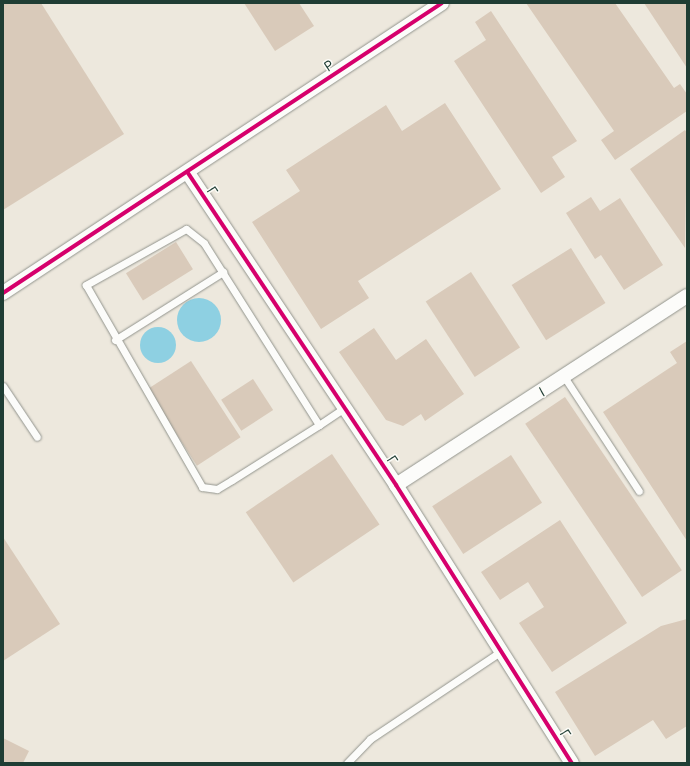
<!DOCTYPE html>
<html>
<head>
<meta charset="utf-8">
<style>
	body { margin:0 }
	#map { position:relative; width:690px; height:766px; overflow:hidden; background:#ede8dd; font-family:"Playpen Sans",sans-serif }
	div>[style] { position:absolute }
	.water>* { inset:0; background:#8ed0e2 }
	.round { border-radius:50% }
	.building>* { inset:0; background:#d9caba; transform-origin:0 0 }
	.roads { filter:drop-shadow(0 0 1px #92948d) drop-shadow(0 0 1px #92948d) }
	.lane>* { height:7px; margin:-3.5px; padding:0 3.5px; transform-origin:3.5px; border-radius:3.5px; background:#fcfcfa }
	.street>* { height:14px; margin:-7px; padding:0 7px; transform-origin:7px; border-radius:7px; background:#fcfcfa }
	.cycleway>* { height:4px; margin:-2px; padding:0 2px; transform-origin:2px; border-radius:2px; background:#d6006c }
	span { translate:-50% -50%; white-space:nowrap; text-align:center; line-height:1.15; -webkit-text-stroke:3px #fdfcf7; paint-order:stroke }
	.street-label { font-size:13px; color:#1f3d34 }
	.frame { position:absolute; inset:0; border:4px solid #1f3d34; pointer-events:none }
</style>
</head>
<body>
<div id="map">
	<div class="water">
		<div class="round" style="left:177px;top:298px;width:44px;height:44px"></div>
		<div class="round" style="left:140px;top:327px;width:36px;height:36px"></div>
	</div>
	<div class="building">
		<div style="clip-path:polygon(3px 3px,41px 3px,124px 134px,3px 210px)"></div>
		<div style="clip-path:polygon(244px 3px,299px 3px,314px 26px,275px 51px)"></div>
		<div style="clip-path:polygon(526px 3px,615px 3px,674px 88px,680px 84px,687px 94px,687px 111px,615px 160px,601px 140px,614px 131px)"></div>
		<div style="clip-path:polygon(644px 3px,687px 3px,687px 68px)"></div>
		<div style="clip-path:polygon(491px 11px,577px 141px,552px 157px,565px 177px,541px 193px,454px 61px,486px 40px,475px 22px)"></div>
		<div style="clip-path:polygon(445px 103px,501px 189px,358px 281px,369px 298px,321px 329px,252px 222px,300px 191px,286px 170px,386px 105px,402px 131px)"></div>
		<div style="clip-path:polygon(685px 130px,687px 133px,685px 248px,630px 169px)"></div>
		<div style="clip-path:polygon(591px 197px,600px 211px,620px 198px,663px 265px,624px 290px,601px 255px,595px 259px,566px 213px)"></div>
		<div style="left:176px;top:242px;width:32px;height:59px;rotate:58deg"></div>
		<div style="left:571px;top:248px;width:65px;height:70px;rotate:58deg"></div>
		<div style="left:471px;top:272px;width:90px;height:54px;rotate:57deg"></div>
		<div style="clip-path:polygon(374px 328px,396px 360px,426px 339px,464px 394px,425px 421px,421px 414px,403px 426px,386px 420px,339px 352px)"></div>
		<div style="clip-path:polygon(687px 341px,687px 541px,603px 412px,677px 363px,670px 352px)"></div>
		<div style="left:191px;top:361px;width:91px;height:52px;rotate:57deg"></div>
		<div style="left:253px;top:379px;width:37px;height:38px;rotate:57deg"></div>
		<div style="left:565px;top:397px;width:209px;height:48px;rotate:56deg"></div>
		<div style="left:332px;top:454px;width:85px;height:104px;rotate:56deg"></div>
		<div style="left:511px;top:455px;width:57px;height:94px;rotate:57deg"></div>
		<div style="clip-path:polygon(560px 520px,627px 623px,552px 672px,519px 623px,544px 607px,528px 582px,500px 600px,481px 572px)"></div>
		<div style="clip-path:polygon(3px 537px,60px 624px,3px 661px)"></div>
		<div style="clip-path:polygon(687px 619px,687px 726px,666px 739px,653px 720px,595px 756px,555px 692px,661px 626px)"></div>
		<div style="clip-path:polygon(3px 738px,29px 751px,23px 763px,3px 763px)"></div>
	</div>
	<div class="roads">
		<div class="lane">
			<div style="left:115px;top:340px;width:128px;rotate:-32.2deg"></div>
			<div style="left:565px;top:378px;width:135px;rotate:56.8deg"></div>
			<div style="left:3px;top:386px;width:61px;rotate:56.3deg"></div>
			<div style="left:319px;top:425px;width:215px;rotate:-122.3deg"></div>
			<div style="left:204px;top:243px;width:23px;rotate:-142deg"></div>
			<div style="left:186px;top:229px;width:115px;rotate:150.8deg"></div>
			<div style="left:86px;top:285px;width:233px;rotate:60.1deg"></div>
			<div style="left:202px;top:487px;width:15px;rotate:8deg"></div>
			<div style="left:217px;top:489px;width:17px;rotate:-31deg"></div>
			<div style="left:232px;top:480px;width:103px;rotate:-32.3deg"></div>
			<div style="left:319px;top:425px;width:30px;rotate:-34deg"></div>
			<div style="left:347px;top:763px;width:33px;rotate:-46deg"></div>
			<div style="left:370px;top:739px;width:156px;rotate:-33.8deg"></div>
		</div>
		<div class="street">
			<div style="left:188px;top:173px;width:375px;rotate:56.3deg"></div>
			<div style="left:396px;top:485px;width:329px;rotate:57.7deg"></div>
			<div style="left:3px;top:293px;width:526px;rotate:-33.45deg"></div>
			<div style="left:396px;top:485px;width:347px;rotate:-33deg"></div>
		</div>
	</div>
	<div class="cycleway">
		<div style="left:188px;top:173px;width:375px;rotate:56.3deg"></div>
		<div style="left:396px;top:485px;width:329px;rotate:57.7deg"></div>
		<div style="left:3px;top:293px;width:526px;rotate:-33.45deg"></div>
	</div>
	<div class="street-label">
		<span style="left:329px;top:66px;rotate:-34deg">Ρ</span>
		<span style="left:212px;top:191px;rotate:56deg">Γ</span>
		<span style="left:542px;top:392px;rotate:-32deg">Ι</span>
		<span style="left:392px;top:460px;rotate:56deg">Γ</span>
		<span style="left:565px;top:734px;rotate:57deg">Γ</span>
	</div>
	<div class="frame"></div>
</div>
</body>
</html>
